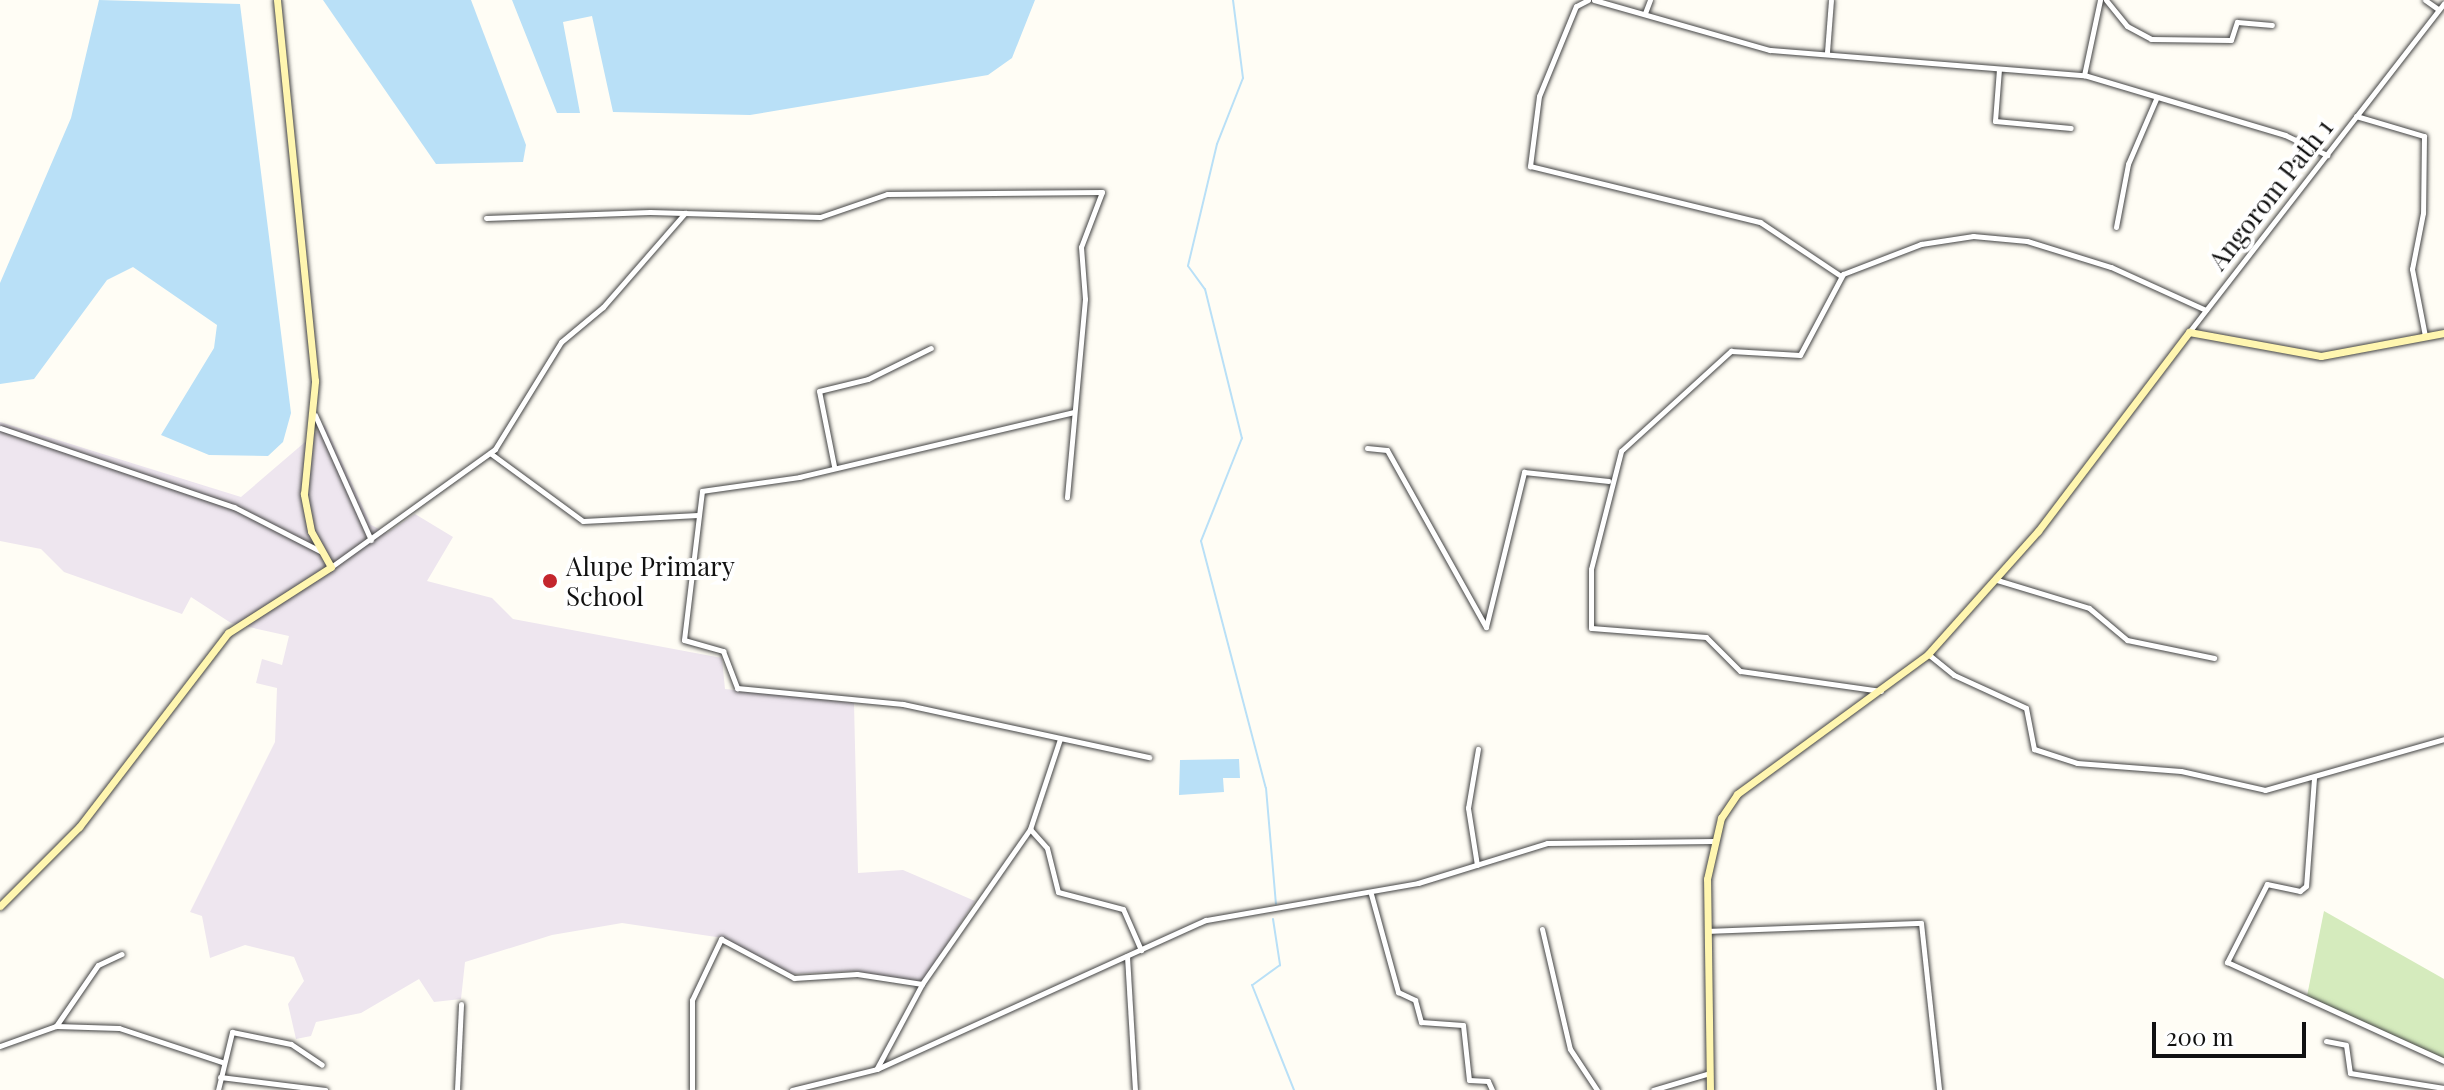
<!DOCTYPE html>
<html>
<head>
<meta charset="utf-8">
<style>
	body { margin:0 }
	#map { position:relative; width:2444px; height:1090px; overflow:hidden; background:#fffdf5; font-family:"Playfair Display",serif }
	div>[style] { position:absolute }
	.industrial>* { inset:0; background:#eee6ef }
	.green>* { inset:0; background:#d5ebbd }
	.water>* { inset:0; background:#b9e0f7 }
	.stream>* { height:2px; margin:-1px; padding:0 1px; transform-origin:1px; border-radius:1px; background:#b9e0f7 }
	.roads { filter:drop-shadow(0 0 2px #444) drop-shadow(0 0 2px #444) }
	.street>* { height:5px; margin:-2.5px; padding:0 2.5px; transform-origin:2.5px; border-radius:2.5px; background:#fff }
	.secondary>* { height:7px; margin:-3.5px; padding:0 3.5px; transform-origin:3.5px; border-radius:3.5px; background:#fff6b0 }
	.dots>* { width:22px; height:22px; translate:-50% -50%; box-sizing:border-box; border:4px solid #fff; border-radius:50% }
	span { translate:-50% -50%; white-space:nowrap; text-align:center; line-height:1.15; -webkit-text-stroke:8px #fff; paint-order:stroke }
	.street-label { font-size:26px; color:#111 }
	.poi-label { font-size:26px; color:#111 }
	.left { translate:0 -50%; text-align:left }
	.scale { position:absolute; left:2152px; top:1022px; width:154px; height:36px; box-sizing:border-box; border:4px solid #111; border-top:0; padding-left:10px; font-size:24px; line-height:28px; white-space:nowrap; color:#111; -webkit-text-stroke:6px #fff; paint-order:stroke }
</style>
</head>
<body>
<div id="map">
	<div class="industrial">
		<div style="clip-path:polygon(0 422px,241px 497px,325px 425px,371px 525px,387px 533px,415px 514px,453px 537px,427px 581px,492px 598px,513px 619px,722px 658px,725px 689px,854px 703px,858px 873px,903px 870px,975px 901px,922px 982px,854px 971px,789px 974px,723px 938px,622px 923px,552px 935px,465px 962px,461px 999px,434px 1002px,419px 979px,361px 1013px,316px 1022px,311px 1036px,296px 1039px,288px 1004px,304px 981px,294px 957px,245px 945px,210px 958px,202px 916px,190px 912px,275px 742px,277px 688px,256px 683px,262px 659px,282px 665px,289px 636px,231px 623px,191px 597px,182px 614px,64px 572px,41px 549px,0 541px)"></div>
	</div>
	<div class="green">
		<div style="clip-path:polygon(2324px 911px,2444px 979px,2444px 1060px,2307px 996px)"></div>
	</div>
	<div class="water">
		<div style="clip-path:polygon(99px 0,240px 4px,291px 413px,283px 442px,268px 456px,209px 455px,161px 435px,214px 348px,217px 325px,133px 267px,107px 280px,34px 379px,0 384px,0 283px,71px 118px)"></div>
		<div style="clip-path:polygon(323px 0,471px 0,526px 145px,523px 162px,436px 164px)"></div>
		<div style="clip-path:polygon(512px 0,1035px 0,1012px 58px,988px 75px,750px 115px,613px 112px,592px 16px,563px 22px,580px 113px,557px 113px)"></div>
		<div style="clip-path:polygon(1239px 759px,1240px 778px,1223px 778px,1224px 792px,1179px 795px,1180px 760px)"></div>
	</div>
	<div class="stream">
		<div style="left:1233px;top:0;width:79px;rotate:82.7deg"></div>
		<div style="left:1243px;top:78px;width:71px;rotate:111.5deg"></div>
		<div style="left:1217px;top:144px;width:125px;rotate:103.4deg"></div>
		<div style="left:1188px;top:266px;width:29px;rotate:54deg"></div>
		<div style="left:1205px;top:289px;width:154px;rotate:76.1deg"></div>
		<div style="left:1242px;top:438px;width:111px;rotate:111.7deg"></div>
		<div style="left:1201px;top:541px;width:255px;rotate:75.3deg"></div>
		<div style="left:1266px;top:788px;width:116px;rotate:85.1deg"></div>
		<div style="left:1273px;top:919px;width:47px;rotate:81.3deg"></div>
		<div style="left:1280px;top:965px;width:34px;rotate:144deg"></div>
		<div style="left:1252px;top:985px;width:113px;rotate:68.2deg"></div>
	</div>
	<div class="roads">
		<div class="street">
			<div style="left:1588px;top:0;width:13px;rotate:153deg"></div>
			<div style="left:1576px;top:6px;width:97px;rotate:112.3deg"></div>
			<div style="left:1539px;top:96px;width:71px;rotate:97.3deg"></div>
			<div style="left:1530px;top:166px;width:237px;rotate:13.7deg"></div>
			<div style="left:1760px;top:222px;width:97px;rotate:33.7deg"></div>
			<div style="left:1594px;top:0;width:183px;rotate:15.9deg"></div>
			<div style="left:1770px;top:50px;width:315px;rotate:4.6deg"></div>
			<div style="left:2100px;top:0;width:77px;rotate:102deg"></div>
			<div style="left:2084px;top:75px;width:210px;rotate:16.6deg"></div>
			<div style="left:2285px;top:135px;width:47px;rotate:25.5deg"></div>
			<div style="left:2106px;top:0;width:33px;rotate:51deg"></div>
			<div style="left:2127px;top:26px;width:27px;rotate:28deg"></div>
			<div style="left:2151px;top:39px;width:80px;rotate:0.7deg"></div>
			<div style="left:2231px;top:40px;width:19px;rotate:-72deg"></div>
			<div style="left:2237px;top:22px;width:35px;rotate:5deg"></div>
			<div style="left:2425px;top:0;width:16px;rotate:35deg"></div>
			<div style="left:1645px;top:13px;width:14px;rotate:-69deg"></div>
			<div style="left:1827px;top:52px;width:52px;rotate:-85.6deg"></div>
			<div style="left:1999px;top:69px;width:52px;rotate:94.4deg"></div>
			<div style="left:1995px;top:121px;width:76px;rotate:5.3deg"></div>
			<div style="left:2356px;top:116px;width:71px;rotate:16.4deg"></div>
			<div style="left:2424px;top:136px;width:77px;rotate:90.7deg"></div>
			<div style="left:2423px;top:213px;width:57px;rotate:101.1deg"></div>
			<div style="left:2412px;top:269px;width:68px;rotate:79deg"></div>
			<div style="left:486px;top:218px;width:164px;rotate:-2.1deg"></div>
			<div style="left:650px;top:212px;width:170px;rotate:1.7deg"></div>
			<div style="left:820px;top:217px;width:71px;rotate:-18.9deg"></div>
			<div style="left:887px;top:194px;width:215px;rotate:-0.5deg"></div>
			<div style="left:1102px;top:192px;width:59px;rotate:110.9deg"></div>
			<div style="left:1081px;top:247px;width:52px;rotate:85.6deg"></div>
			<div style="left:1085px;top:299px;width:199px;rotate:95.2deg"></div>
			<div style="left:2116px;top:227px;width:64px;rotate:-79.2deg"></div>
			<div style="left:2128px;top:164px;width:71px;rotate:-66.7deg"></div>
			<div style="left:2189px;top:332px;width:416px;rotate:-52.2deg"></div>
			<div style="left:1074px;top:412px;width:282px;rotate:166.7deg"></div>
			<div style="left:800px;top:477px;width:99px;rotate:171.9deg"></div>
			<div style="left:702px;top:491px;width:150px;rotate:96.9deg"></div>
			<div style="left:684px;top:640px;width:41px;rotate:15.8deg"></div>
			<div style="left:723px;top:651px;width:40px;rotate:69deg"></div>
			<div style="left:737px;top:688px;width:167px;rotate:5.5deg"></div>
			<div style="left:903px;top:704px;width:252px;rotate:12.2deg"></div>
			<div style="left:315px;top:415px;width:137px;rotate:65.9deg"></div>
			<div style="left:0;top:428px;width:247px;rotate:18.7deg"></div>
			<div style="left:234px;top:507px;width:97px;rotate:27.1deg"></div>
			<div style="left:1367px;top:448px;width:20px;rotate:6deg"></div>
			<div style="left:1387px;top:450px;width:203px;rotate:60.8deg"></div>
			<div style="left:1486px;top:627px;width:160px;rotate:-76.2deg"></div>
			<div style="left:1524px;top:472px;width:85px;rotate:6deg"></div>
			<div style="left:490px;top:453px;width:115px;rotate:36.2deg"></div>
			<div style="left:583px;top:521px;width:115px;rotate:-3deg"></div>
			<div style="left:834px;top:466px;width:76px;rotate:-101.3deg"></div>
			<div style="left:819px;top:391px;width:50px;rotate:-13.8deg"></div>
			<div style="left:868px;top:379px;width:70px;rotate:-26.2deg"></div>
			<div style="left:331px;top:567px;width:202px;rotate:-35.7deg"></div>
			<div style="left:495px;top:449px;width:126px;rotate:-58.3deg"></div>
			<div style="left:561px;top:342px;width:55px;rotate:-39.8deg"></div>
			<div style="left:603px;top:307px;width:125px;rotate:-48.9deg"></div>
			<div style="left:1997px;top:580px;width:96px;rotate:16.9deg"></div>
			<div style="left:2089px;top:608px;width:50px;rotate:40.1deg"></div>
			<div style="left:2127px;top:640px;width:89px;rotate:11.7deg"></div>
			<div style="left:1928px;top:654px;width:33px;rotate:39deg"></div>
			<div style="left:1954px;top:675px;width:79px;rotate:24.6deg"></div>
			<div style="left:2026px;top:708px;width:42px;rotate:79deg"></div>
			<div style="left:2034px;top:749px;width:45px;rotate:18deg"></div>
			<div style="left:2077px;top:763px;width:104px;rotate:4.4deg"></div>
			<div style="left:2181px;top:771px;width:86px;rotate:12.7deg"></div>
			<div style="left:2265px;top:790px;width:186px;rotate:-15.9deg"></div>
			<div style="left:1881px;top:691px;width:142px;rotate:-171.9deg"></div>
			<div style="left:1740px;top:671px;width:48px;rotate:-135deg"></div>
			<div style="left:1706px;top:637px;width:115px;rotate:-175.5deg"></div>
			<div style="left:1591px;top:628px;width:59px;rotate:-90deg"></div>
			<div style="left:1591px;top:569px;width:122px;rotate:-75.7deg"></div>
			<div style="left:1621px;top:451px;width:149px;rotate:-42.3deg"></div>
			<div style="left:1731px;top:351px;width:69px;rotate:3.3deg"></div>
			<div style="left:1800px;top:355px;width:92px;rotate:-62deg"></div>
			<div style="left:1843px;top:274px;width:84px;rotate:-21deg"></div>
			<div style="left:1921px;top:244px;width:53px;rotate:-8.7deg"></div>
			<div style="left:1973px;top:236px;width:54px;rotate:5.3deg"></div>
			<div style="left:2027px;top:241px;width:88px;rotate:17.2deg"></div>
			<div style="left:2111px;top:267px;width:104px;rotate:24.4deg"></div>
			<div style="left:2314px;top:778px;width:108px;rotate:94.2deg"></div>
			<div style="left:2306px;top:886px;width:8px;rotate:140deg"></div>
			<div style="left:2300px;top:891px;width:34px;rotate:-168deg"></div>
			<div style="left:2267px;top:884px;width:88px;rotate:117.1deg"></div>
			<div style="left:2227px;top:962px;width:239px;rotate:24.5deg"></div>
			<div style="left:1030px;top:829px;width:25px;rotate:48deg"></div>
			<div style="left:1047px;top:848px;width:45px;rotate:76deg"></div>
			<div style="left:1058px;top:892px;width:67px;rotate:14.7deg"></div>
			<div style="left:1123px;top:909px;width:45px;rotate:66.3deg"></div>
			<div style="left:1477px;top:865px;width:58px;rotate:-99deg"></div>
			<div style="left:1468px;top:808px;width:60px;rotate:-80.4deg"></div>
			<div style="left:1371px;top:894px;width:102px;rotate:74.6deg"></div>
			<div style="left:1398px;top:992px;width:19px;rotate:25deg"></div>
			<div style="left:1415px;top:1000px;width:23px;rotate:75deg"></div>
			<div style="left:1421px;top:1022px;width:42px;rotate:4.1deg"></div>
			<div style="left:1463px;top:1025px;width:55px;rotate:83.8deg"></div>
			<div style="left:1469px;top:1080px;width:19px;rotate:3deg"></div>
			<div style="left:1488px;top:1081px;width:10px;rotate:66deg"></div>
			<div style="left:1542px;top:929px;width:123px;rotate:76.9deg"></div>
			<div style="left:1570px;top:1049px;width:49px;rotate:56.6deg"></div>
			<div style="left:1708px;top:931px;width:213px;rotate:-2.2deg"></div>
			<div style="left:1921px;top:923px;width:168px;rotate:83.8deg"></div>
			<div style="left:1127px;top:956px;width:134px;rotate:86.6deg"></div>
			<div style="left:56px;top:1026px;width:63px;rotate:1.8deg"></div>
			<div style="left:119px;top:1028px;width:108px;rotate:18.3deg"></div>
			<div style="left:2326px;top:1041px;width:20px;rotate:11deg"></div>
			<div style="left:2346px;top:1045px;width:28px;rotate:82deg"></div>
			<div style="left:2350px;top:1073px;width:95px;rotate:9.1deg"></div>
			<div style="left:0;top:1046px;width:59px;rotate:-19.7deg"></div>
			<div style="left:56px;top:1026px;width:74px;rotate:-55.5deg"></div>
			<div style="left:98px;top:965px;width:26px;rotate:-25deg"></div>
			<div style="left:877px;top:1068px;width:95px;rotate:-61.8deg"></div>
			<div style="left:922px;top:984px;width:189px;rotate:-55.1deg"></div>
			<div style="left:1030px;top:829px;width:95px;rotate:-71.6deg"></div>
			<div style="left:220px;top:1077px;width:106px;rotate:7.1deg"></div>
			<div style="left:218px;top:1090px;width:60px;rotate:-76.4deg"></div>
			<div style="left:232px;top:1032px;width:60px;rotate:11.5deg"></div>
			<div style="left:291px;top:1044px;width:37px;rotate:34deg"></div>
			<div style="left:457px;top:1090px;width:86px;rotate:-87.3deg"></div>
			<div style="left:692px;top:1090px;width:90px;rotate:-90deg"></div>
			<div style="left:692px;top:1000px;width:68px;rotate:-64.6deg"></div>
			<div style="left:721px;top:939px;width:83px;rotate:28.1deg"></div>
			<div style="left:794px;top:978px;width:63px;rotate:-3.6deg"></div>
			<div style="left:857px;top:974px;width:66px;rotate:8.7deg"></div>
			<div style="left:792px;top:1090px;width:88px;rotate:-13.9deg"></div>
			<div style="left:877px;top:1069px;width:361px;rotate:-24.4deg"></div>
			<div style="left:1206px;top:920px;width:215px;rotate:-9.9deg"></div>
			<div style="left:1418px;top:883px;width:135px;rotate:-17.2deg"></div>
			<div style="left:1547px;top:843px;width:167px;rotate:-0.7deg"></div>
			<div style="left:1653px;top:1090px;width:59px;rotate:-16.6deg"></div>
		</div>
		<div class="secondary">
			<div style="left:0;top:906px;width:112px;rotate:-45deg"></div>
			<div style="left:79px;top:827px;width:245px;rotate:-52.5deg"></div>
			<div style="left:228px;top:633px;width:122px;rotate:-32.7deg"></div>
			<div style="left:331px;top:567px;width:41px;rotate:-119.1deg"></div>
			<div style="left:311px;top:531px;width:38px;rotate:-101deg"></div>
			<div style="left:304px;top:494px;width:114px;rotate:-84.4deg"></div>
			<div style="left:315px;top:381px;width:383px;rotate:-95.7deg"></div>
			<div style="left:1710px;top:1090px;width:211px;rotate:-90.8deg"></div>
			<div style="left:1707px;top:879px;width:63px;rotate:-77.1deg"></div>
			<div style="left:1721px;top:818px;width:29px;rotate:-56deg"></div>
			<div style="left:1737px;top:794px;width:237px;rotate:-36.2deg"></div>
			<div style="left:1928px;top:654px;width:165px;rotate:-48.2deg"></div>
			<div style="left:2038px;top:531px;width:250px;rotate:-52.8deg"></div>
			<div style="left:2189px;top:332px;width:134px;rotate:10.3deg"></div>
			<div style="left:2321px;top:356px;width:125px;rotate:-10.6deg"></div>
		</div>
	</div>
	<div class="dots">
		<div style="left:550px;top:581px;background:#c4262e"></div>
	</div>
	<div class="street-label">
		<span style="left:2270px;top:194px;rotate:-52deg">Angorom Path 1</span>
	</div>
	<div class="poi-label">
		<span class="left" style="left:566px;top:581px">Alupe Primary<br>School</span>
	</div>
	<div class="scale">200 m</div>
</div>
</body>
</html>
